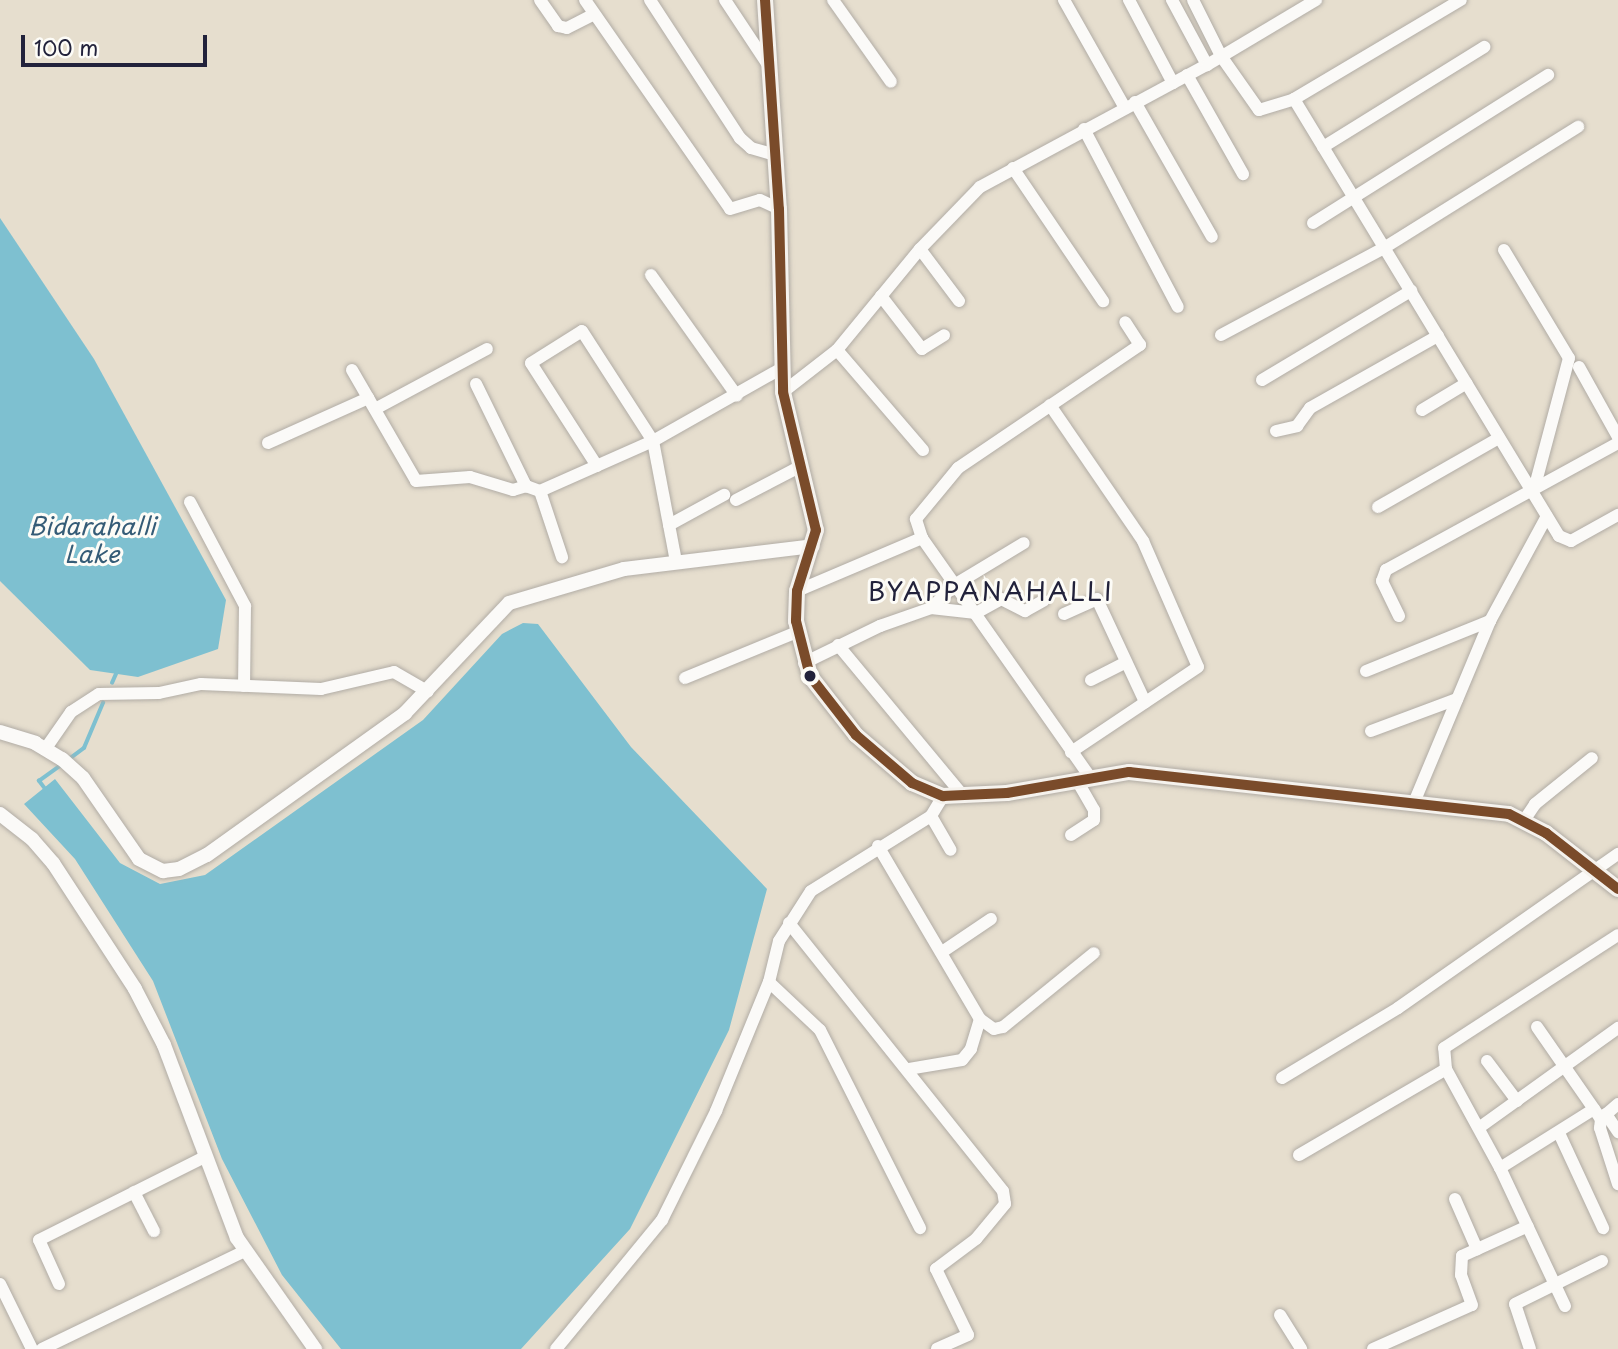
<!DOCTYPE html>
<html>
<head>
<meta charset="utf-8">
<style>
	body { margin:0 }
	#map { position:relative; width:1618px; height:1349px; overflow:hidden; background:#e6dece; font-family:"Playpen Sans",sans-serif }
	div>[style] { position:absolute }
	.water>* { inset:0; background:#7ec0d0 }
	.stream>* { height:3.5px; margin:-1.75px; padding:0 1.75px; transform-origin:1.75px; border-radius:1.75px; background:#7ec0d0 }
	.roads { filter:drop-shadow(0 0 2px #b1aca5) drop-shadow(0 0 2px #b1aca5) }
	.minor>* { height:12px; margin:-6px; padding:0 6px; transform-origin:6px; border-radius:6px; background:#fbfaf8 }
	.tertiary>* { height:14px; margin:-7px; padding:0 7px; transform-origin:7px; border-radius:7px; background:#fbfaf8 }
	.secondary>* { height:16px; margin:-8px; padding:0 8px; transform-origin:8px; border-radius:8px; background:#f5f2ed }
	.bus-1>* { height:10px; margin:-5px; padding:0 5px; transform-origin:5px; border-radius:5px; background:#7a4b2a }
	.dots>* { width:19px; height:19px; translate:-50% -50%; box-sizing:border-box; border:4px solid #fdfcf7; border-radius:50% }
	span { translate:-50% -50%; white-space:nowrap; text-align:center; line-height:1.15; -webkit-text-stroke:6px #fdfcf7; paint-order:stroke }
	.water-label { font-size:24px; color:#355c77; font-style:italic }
	.quarter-label { font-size:26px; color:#22223b; letter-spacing:2px }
	.scale { position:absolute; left:21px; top:35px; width:186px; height:32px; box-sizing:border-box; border:4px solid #22223b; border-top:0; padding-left:9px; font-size:21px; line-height:24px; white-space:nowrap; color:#22223b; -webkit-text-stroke:5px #fdfcf7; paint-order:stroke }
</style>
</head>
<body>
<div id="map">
	<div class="water">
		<div style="clip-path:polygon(0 218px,94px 359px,226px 600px,218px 649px,138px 677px,90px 670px,0 581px)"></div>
		<div style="clip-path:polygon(523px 623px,538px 624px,631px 747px,767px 889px,729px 1030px,630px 1229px,521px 1349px,341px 1349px,282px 1275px,222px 1159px,153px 981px,75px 859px,24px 804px,55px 779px,120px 863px,160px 884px,205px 875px,423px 720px,502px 634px)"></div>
	</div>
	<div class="stream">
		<div style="left:112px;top:683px;width:12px;rotate:-66deg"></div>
		<div style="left:68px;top:760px;width:20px;rotate:-37deg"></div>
		<div style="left:84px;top:748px;width:49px;rotate:-67.1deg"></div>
		<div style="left:45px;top:789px;width:10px;rotate:-127deg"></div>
		<div style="left:39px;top:781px;width:27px;rotate:-36deg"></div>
	</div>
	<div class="roads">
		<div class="minor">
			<div style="left:540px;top:0;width:32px;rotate:55deg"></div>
			<div style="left:558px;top:26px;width:9px;rotate:13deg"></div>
			<div style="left:567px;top:28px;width:30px;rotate:-27deg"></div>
			<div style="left:585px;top:0;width:254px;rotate:55.2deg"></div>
			<div style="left:730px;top:209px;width:31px;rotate:-17deg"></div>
			<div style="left:760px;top:200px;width:21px;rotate:25deg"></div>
			<div style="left:650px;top:0;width:165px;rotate:56.9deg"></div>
			<div style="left:740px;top:138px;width:15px;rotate:42deg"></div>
			<div style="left:751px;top:148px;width:25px;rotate:16deg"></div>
			<div style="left:725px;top:0;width:78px;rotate:56.5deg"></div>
			<div style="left:833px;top:0;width:100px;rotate:54.7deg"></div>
			<div style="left:1064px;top:0;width:124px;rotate:60.5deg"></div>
			<div style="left:1129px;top:0;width:94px;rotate:62.1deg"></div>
			<div style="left:1172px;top:0;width:74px;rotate:61.7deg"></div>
			<div style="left:1193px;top:0;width:63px;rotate:63.4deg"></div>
			<div style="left:1221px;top:56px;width:66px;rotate:54.9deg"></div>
			<div style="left:1259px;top:110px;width:37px;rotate:-17deg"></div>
			<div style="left:1294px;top:99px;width:194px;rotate:-30.7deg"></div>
			<div style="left:1187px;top:75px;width:114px;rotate:60.5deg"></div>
			<div style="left:1294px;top:99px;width:511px;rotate:58.77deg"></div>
			<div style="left:1559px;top:536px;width:13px;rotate:23deg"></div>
			<div style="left:1571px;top:541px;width:54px;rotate:-29deg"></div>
			<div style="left:1135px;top:102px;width:155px;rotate:60.3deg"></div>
			<div style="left:1084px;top:129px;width:201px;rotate:62.2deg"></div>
			<div style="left:1323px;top:147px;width:190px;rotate:-31.8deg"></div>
			<div style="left:1013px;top:168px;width:161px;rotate:55.9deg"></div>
			<div style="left:1313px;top:223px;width:278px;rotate:-32.2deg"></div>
			<div style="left:920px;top:249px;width:65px;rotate:53.1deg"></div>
			<div style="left:1504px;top:250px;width:126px;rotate:59deg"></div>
			<div style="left:1569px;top:358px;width:132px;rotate:104.9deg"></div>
			<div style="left:651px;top:275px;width:148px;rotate:54.6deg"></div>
			<div style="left:881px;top:296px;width:67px;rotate:52.3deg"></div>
			<div style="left:922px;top:349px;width:26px;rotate:-32deg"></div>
			<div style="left:1221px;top:335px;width:185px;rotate:-28.1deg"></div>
			<div style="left:1384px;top:248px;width:229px;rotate:-32deg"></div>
			<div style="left:837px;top:350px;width:132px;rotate:49.3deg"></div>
			<div style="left:1579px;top:367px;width:80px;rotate:60.9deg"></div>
			<div style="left:352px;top:370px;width:128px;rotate:60deg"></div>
			<div style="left:416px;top:481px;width:54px;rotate:-4.2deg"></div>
			<div style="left:470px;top:477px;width:45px;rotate:16.8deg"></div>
			<div style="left:513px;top:490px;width:14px;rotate:-17deg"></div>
			<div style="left:1262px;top:380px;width:174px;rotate:-30.9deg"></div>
			<div style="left:476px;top:384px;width:114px;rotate:63.9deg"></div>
			<div style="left:526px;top:486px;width:15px;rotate:20deg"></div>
			<div style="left:540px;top:491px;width:124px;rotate:-23.9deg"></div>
			<div style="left:653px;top:441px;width:148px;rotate:-29.5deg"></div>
			<div style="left:783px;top:392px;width:68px;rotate:-37.9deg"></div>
			<div style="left:837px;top:350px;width:131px;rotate:-50.6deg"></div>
			<div style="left:920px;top:249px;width:86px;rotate:-45.9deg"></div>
			<div style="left:980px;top:187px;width:258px;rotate:-28.3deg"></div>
			<div style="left:1207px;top:65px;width:127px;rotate:-30.8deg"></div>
			<div style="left:1050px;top:405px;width:165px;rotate:55.6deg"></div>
			<div style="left:1143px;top:541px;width:137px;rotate:66.4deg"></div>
			<div style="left:1198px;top:667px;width:153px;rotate:146.2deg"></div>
			<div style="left:375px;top:409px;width:127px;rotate:-28.2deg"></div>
			<div style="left:1422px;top:410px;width:52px;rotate:-31deg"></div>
			<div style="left:1276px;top:431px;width:22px;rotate:-13deg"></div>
			<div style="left:1297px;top:426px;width:22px;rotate:-54deg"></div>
			<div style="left:1310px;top:408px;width:147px;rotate:-29.4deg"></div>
			<div style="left:268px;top:443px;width:110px;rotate:-24.2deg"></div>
			<div style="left:597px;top:466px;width:122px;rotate:-122.7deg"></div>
			<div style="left:531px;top:363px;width:60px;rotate:-32.1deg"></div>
			<div style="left:582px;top:331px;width:131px;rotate:57.2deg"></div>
			<div style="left:653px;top:441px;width:123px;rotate:79.2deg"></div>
			<div style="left:540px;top:491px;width:70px;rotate:71.6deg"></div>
			<div style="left:736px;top:500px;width:71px;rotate:-27.6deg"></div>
			<div style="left:190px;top:502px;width:118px;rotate:62.1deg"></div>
			<div style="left:245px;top:606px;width:80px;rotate:90.7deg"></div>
			<div style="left:1378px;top:507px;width:139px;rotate:-29.7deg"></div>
			<div style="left:669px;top:525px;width:63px;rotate:-28.6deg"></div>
			<div style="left:797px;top:591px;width:136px;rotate:-23deg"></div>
			<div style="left:931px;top:608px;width:45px;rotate:6.3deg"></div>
			<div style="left:976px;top:613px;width:29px;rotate:-29deg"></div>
			<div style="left:1001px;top:599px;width:27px;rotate:27deg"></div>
			<div style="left:1025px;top:611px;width:21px;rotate:-29deg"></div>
			<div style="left:1064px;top:614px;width:36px;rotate:-24deg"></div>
			<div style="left:1097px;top:599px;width:114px;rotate:65deg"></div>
			<div style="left:1399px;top:616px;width:39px;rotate:-116deg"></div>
			<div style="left:1382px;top:581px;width:12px;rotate:-70deg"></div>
			<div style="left:1386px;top:570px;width:264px;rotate:-28.7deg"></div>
			<div style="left:838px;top:645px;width:197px;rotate:50.3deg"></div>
			<div style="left:804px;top:663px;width:85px;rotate:-26deg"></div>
			<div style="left:880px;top:626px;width:54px;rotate:-19.4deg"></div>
			<div style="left:931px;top:608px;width:35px;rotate:-44deg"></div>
			<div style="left:956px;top:584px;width:79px;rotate:-31.1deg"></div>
			<div style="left:1366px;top:671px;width:134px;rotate:-22deg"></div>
			<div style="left:685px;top:678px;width:121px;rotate:-22.3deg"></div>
			<div style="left:1091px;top:680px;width:39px;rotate:-27deg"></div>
			<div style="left:1371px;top:731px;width:92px;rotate:-20.4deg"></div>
			<div style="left:46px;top:748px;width:44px;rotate:-55.2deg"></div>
			<div style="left:71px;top:712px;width:33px;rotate:-33deg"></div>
			<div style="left:99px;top:694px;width:60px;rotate:-1deg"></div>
			<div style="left:159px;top:693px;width:43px;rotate:-12.1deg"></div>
			<div style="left:201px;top:684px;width:120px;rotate:2.4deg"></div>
			<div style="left:321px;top:689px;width:75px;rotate:-13.1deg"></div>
			<div style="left:394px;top:672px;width:39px;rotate:30deg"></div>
			<div style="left:1090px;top:777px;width:292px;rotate:-125.1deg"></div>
			<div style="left:922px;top:538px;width:20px;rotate:-108deg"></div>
			<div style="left:916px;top:519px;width:66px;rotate:-50.5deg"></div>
			<div style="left:958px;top:468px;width:220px;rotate:-34.1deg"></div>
			<div style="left:1140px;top:345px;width:27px;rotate:-123deg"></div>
			<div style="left:1413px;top:805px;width:199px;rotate:-67.3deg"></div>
			<div style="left:1490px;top:621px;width:119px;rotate:-61.5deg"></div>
			<div style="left:931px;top:816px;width:39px;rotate:60deg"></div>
			<div style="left:1525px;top:819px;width:18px;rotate:-56deg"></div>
			<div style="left:1535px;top:804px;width:73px;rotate:-38.9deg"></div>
			<div style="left:1071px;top:835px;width:27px;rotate:-33deg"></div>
			<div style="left:1094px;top:820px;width:10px;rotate:-90deg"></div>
			<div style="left:1094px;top:810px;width:34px;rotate:-120deg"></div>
			<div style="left:878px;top:846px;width:201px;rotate:59.5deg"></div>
			<div style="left:980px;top:1019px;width:31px;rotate:107deg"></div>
			<div style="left:971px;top:1049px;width:14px;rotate:129deg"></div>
			<div style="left:962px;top:1060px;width:55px;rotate:170.5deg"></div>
			<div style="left:789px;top:923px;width:343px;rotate:51.4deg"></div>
			<div style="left:1003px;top:1191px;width:13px;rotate:81deg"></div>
			<div style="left:1005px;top:1204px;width:45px;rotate:129.6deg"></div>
			<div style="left:976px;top:1239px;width:50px;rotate:143.1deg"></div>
			<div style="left:936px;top:1269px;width:73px;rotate:64.1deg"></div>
			<div style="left:968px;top:1335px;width:34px;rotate:156deg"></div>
			<div style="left:942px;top:952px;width:59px;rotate:-34deg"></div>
			<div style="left:769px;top:982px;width:70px;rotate:43.3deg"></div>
			<div style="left:820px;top:1030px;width:222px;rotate:63.2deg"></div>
			<div style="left:980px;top:1019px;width:17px;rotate:36deg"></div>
			<div style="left:994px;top:1029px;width:9px;rotate:-13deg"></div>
			<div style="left:1003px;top:1027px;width:117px;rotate:-39.1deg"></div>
			<div style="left:1537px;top:1027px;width:112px;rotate:55.2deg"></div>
			<div style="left:1487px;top:1061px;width:50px;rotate:53.1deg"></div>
			<div style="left:1282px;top:1078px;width:135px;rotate:-31.1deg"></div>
			<div style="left:1398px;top:1008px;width:269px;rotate:-35deg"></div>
			<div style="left:1618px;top:1104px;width:23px;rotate:139deg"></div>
			<div style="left:1601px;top:1119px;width:9px;rotate:96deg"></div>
			<div style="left:1600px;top:1128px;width:59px;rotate:72.2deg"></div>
			<div style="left:1606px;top:1114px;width:22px;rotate:56deg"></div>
			<div style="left:1480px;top:1127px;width:170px;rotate:-35.7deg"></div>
			<div style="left:1559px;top:1133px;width:105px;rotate:65.1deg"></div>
			<div style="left:1299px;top:1155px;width:170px;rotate:-30.3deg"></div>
			<div style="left:1500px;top:1168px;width:113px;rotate:-118.6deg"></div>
			<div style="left:1446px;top:1069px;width:21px;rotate:-95deg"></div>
			<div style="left:1444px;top:1048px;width:207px;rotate:-33deg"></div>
			<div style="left:134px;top:1192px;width:44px;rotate:62.9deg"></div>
			<div style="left:1455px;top:1199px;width:55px;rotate:66.3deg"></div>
			<div style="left:0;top:1284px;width:72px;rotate:63.8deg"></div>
			<div style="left:59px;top:1284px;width:48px;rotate:-114.4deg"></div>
			<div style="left:39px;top:1240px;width:186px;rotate:-26.6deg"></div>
			<div style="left:1565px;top:1306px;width:153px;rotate:-115.2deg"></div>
			<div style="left:1500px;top:1168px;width:111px;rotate:-32.1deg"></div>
			<div style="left:1280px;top:1315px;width:40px;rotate:58deg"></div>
			<div style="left:42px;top:1349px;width:225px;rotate:-25.8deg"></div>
			<div style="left:556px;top:1349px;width:167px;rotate:-50.6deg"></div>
			<div style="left:662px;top:1220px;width:122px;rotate:-63.6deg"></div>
			<div style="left:716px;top:1111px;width:139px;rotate:-67.7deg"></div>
			<div style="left:769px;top:982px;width:42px;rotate:-76.3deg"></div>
			<div style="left:779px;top:941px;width:59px;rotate:-57.4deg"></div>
			<div style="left:811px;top:891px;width:142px;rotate:-32deg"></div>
			<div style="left:931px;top:816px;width:23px;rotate:-59deg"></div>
			<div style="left:1373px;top:1349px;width:108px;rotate:-24deg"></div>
			<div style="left:1472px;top:1305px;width:32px;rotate:-110deg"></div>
			<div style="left:1461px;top:1275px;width:19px;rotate:-87deg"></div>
			<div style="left:1462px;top:1256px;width:72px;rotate:-24.4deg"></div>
			<div style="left:1530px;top:1349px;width:47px;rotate:-108.4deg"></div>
			<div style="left:1515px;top:1304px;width:97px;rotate:-26.3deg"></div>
		</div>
		<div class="tertiary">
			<div style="left:0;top:732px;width:37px;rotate:17deg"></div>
			<div style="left:35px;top:743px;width:31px;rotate:31deg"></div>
			<div style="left:62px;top:759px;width:28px;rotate:42deg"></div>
			<div style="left:83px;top:778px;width:98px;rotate:55.3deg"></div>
			<div style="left:139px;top:859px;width:27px;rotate:27deg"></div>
			<div style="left:163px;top:871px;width:16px;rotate:-7deg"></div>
			<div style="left:179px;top:869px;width:31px;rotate:-27deg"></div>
			<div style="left:207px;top:855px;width:244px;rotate:-35.6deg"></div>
			<div style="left:405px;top:713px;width:151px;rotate:-46.6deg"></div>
			<div style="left:509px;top:603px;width:120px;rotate:-16.5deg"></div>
			<div style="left:624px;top:569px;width:190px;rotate:-6.9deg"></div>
			<div style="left:0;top:814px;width:41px;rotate:38deg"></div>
			<div style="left:32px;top:839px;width:32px;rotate:49deg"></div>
			<div style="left:53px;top:863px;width:150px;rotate:56.9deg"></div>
			<div style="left:135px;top:989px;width:63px;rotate:62.6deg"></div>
			<div style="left:164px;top:1045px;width:206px;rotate:69.3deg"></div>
			<div style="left:237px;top:1238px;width:136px;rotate:54.9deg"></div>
		</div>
		<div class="secondary">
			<div style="left:765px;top:0;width:209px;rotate:86.2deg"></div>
			<div style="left:779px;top:209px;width:183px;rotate:88.7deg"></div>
			<div style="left:783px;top:392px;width:142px;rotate:76.6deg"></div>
			<div style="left:816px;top:530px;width:64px;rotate:107.3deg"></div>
			<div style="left:797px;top:591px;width:30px;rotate:92deg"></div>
			<div style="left:796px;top:621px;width:57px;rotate:75.7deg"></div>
			<div style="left:810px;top:676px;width:75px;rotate:52.1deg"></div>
			<div style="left:856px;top:735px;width:74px;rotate:40.6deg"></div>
			<div style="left:912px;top:783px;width:34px;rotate:23deg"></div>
			<div style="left:943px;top:796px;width:64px;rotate:-2.7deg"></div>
			<div style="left:1007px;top:793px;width:124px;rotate:-9.8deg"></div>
			<div style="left:1129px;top:772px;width:382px;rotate:6.3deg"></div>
			<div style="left:1509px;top:814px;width:42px;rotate:27.2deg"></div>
			<div style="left:1546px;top:833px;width:91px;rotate:37.9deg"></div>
		</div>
	</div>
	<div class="bus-1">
		<div style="left:765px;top:0;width:209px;rotate:86.2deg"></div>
		<div style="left:779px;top:209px;width:183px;rotate:88.7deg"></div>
		<div style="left:783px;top:392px;width:142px;rotate:76.6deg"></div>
		<div style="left:816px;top:530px;width:64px;rotate:107.3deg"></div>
		<div style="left:797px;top:591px;width:30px;rotate:92deg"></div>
		<div style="left:796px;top:621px;width:57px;rotate:75.7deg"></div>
		<div style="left:810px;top:676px;width:75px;rotate:52.1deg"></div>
		<div style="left:856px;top:735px;width:74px;rotate:40.6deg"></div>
		<div style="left:912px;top:783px;width:34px;rotate:23deg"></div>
		<div style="left:943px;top:796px;width:64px;rotate:-2.7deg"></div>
		<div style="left:1007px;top:793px;width:124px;rotate:-9.8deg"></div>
		<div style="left:1129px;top:772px;width:382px;rotate:6.3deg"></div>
		<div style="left:1509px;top:814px;width:42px;rotate:27.2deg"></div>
		<div style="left:1546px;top:833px;width:91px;rotate:37.9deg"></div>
	</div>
	<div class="dots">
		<div style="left:810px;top:676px;background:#22223b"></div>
	</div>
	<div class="water-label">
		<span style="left:92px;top:540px">Bidarahalli<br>Lake</span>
	</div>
	<div class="quarter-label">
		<span style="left:991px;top:591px">BYAPPANAHALLI</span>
	</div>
	<div class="scale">100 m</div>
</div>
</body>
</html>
